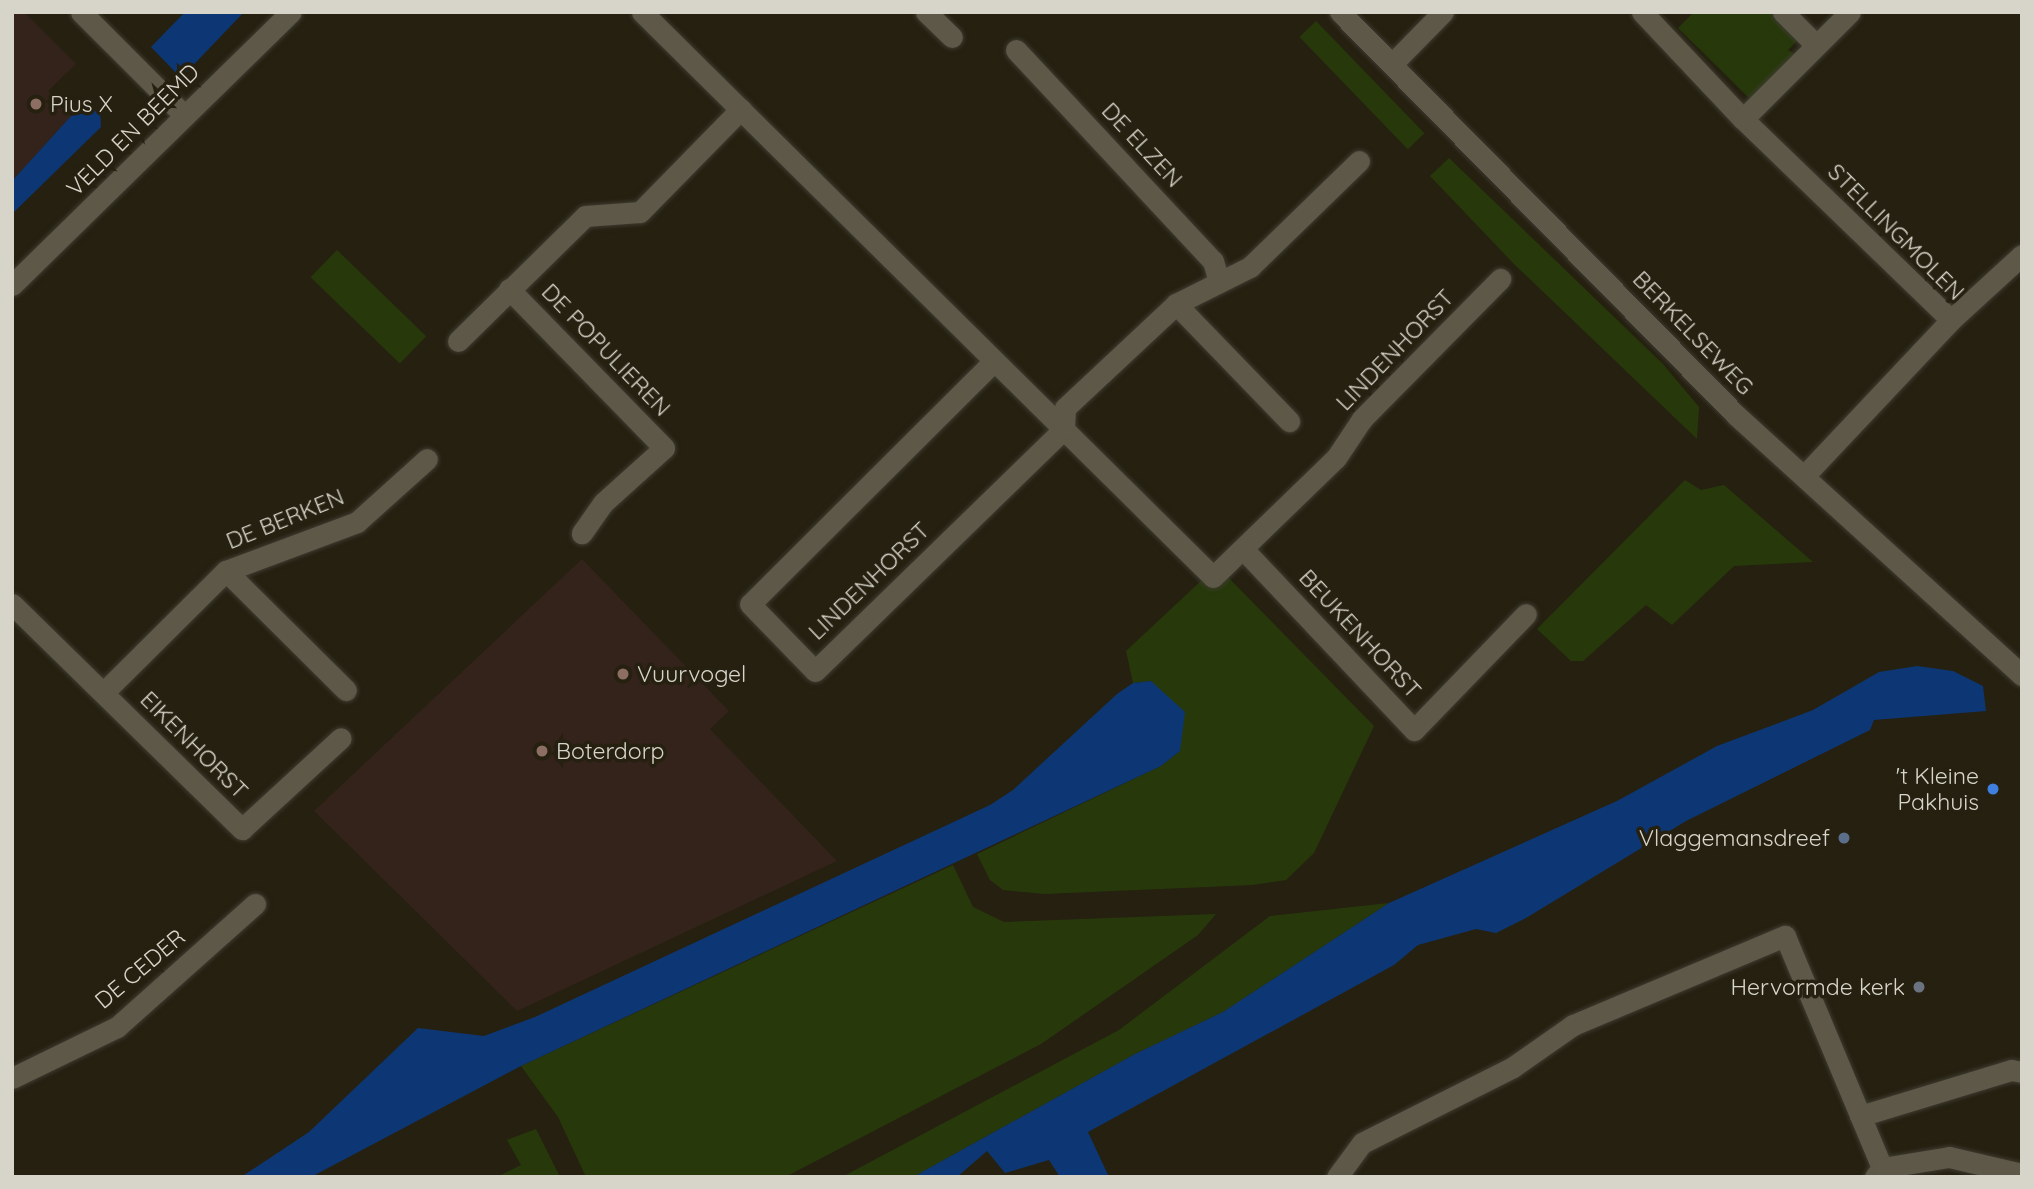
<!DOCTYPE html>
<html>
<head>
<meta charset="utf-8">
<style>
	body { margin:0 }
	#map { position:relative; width:2034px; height:1189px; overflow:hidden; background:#252010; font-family:Quicksand,sans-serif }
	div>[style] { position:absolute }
	.education>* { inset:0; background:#34231a }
	.green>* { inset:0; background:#27390b; transform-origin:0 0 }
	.water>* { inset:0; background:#0d3774 }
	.roads { filter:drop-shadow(0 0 2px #3e3a30) drop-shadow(0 0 2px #3e3a30) }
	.street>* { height:21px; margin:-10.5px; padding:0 10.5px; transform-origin:10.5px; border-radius:10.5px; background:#5d5847 }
	.secondary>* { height:21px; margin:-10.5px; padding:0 10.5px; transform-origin:10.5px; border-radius:10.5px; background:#5d5847 }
	.dots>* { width:19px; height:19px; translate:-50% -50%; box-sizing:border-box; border:4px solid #252010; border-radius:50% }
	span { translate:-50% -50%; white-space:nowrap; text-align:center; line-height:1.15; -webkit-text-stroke:7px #252010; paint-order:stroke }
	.poi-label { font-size:23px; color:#d7d4ca }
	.left { translate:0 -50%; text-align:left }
	.right { translate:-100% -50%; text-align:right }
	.street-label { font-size:23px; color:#d7d4ca }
	.frame { position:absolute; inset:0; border:14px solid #d7d4ca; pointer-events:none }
</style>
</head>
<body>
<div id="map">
	<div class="education">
		<div style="clip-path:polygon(12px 12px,24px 12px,76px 64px,48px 91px,71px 116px,12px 181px)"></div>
		<div style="clip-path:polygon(582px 559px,729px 711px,710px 729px,837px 861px,517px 1011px,314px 811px)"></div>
	</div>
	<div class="green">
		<div style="clip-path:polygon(1694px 12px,1772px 12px,1798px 40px,1788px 50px,1795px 54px,1750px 99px,1678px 28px)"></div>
		<div style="left:1316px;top:21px;width:156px;height:23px;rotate:46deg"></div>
		<div style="clip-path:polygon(1449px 158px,1663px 364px,1699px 407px,1697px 439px,1514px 264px,1430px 176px)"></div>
		<div style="left:337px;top:250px;width:124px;height:38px;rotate:44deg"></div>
		<div style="clip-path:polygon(1685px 480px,1701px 490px,1724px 485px,1813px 562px,1734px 566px,1672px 625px,1646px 605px,1583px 661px,1571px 661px,1537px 629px)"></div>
		<div style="clip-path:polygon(1217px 566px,1374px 726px,1314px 853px,1286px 880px,1253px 885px,1044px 894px,1003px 890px,990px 880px,977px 854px,1161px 766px,1180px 751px,1151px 681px,1133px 683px,1126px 651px)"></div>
		<div style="clip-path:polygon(953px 865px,973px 907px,1004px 922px,1216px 914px,1198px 935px,1041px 1044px,785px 1177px,586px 1177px,558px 1117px,521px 1066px)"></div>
		<div style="clip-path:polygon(1389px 903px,1223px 1012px,1135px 1054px,913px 1177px,842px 1177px,1119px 1030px,1270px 916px)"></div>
		<div style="clip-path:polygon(536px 1129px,560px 1177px,497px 1177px,521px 1165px,507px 1140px)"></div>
	</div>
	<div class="water">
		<div style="clip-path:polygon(185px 12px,244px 12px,181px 78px,151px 47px)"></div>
		<div style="clip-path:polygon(100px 110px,101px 127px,12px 214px,12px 181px,71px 116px)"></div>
		<div style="clip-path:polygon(1917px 666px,1953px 671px,1983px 686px,1986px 711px,1874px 720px,1870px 730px,1686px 821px,1526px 918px,1496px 933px,1476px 929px,1418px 945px,1394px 965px,1088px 1132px,1109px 1177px,1060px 1177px,1049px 1160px,1005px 1173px,987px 1151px,957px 1177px,913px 1177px,1135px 1054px,1223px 1012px,1389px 903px,1617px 801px,1717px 746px,1813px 710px,1879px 672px)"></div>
		<div style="clip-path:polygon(1151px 681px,1185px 712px,1180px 751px,1161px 766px,521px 1066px,311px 1177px,241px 1177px,309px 1132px,418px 1028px,484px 1036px,535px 1017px,990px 805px,1013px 790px,1117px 694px,1133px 683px)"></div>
	</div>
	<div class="roads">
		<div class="street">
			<div style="left:81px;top:12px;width:144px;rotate:45deg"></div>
			<div style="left:642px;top:12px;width:803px;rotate:44.7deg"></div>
			<div style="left:1213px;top:577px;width:171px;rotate:-44.1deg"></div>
			<div style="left:1336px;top:458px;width:47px;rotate:-56.3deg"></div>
			<div style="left:1362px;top:419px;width:197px;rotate:-45.4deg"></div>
			<div style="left:926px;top:12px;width:36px;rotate:44deg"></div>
			<div style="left:1642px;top:12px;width:147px;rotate:46.7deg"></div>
			<div style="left:1743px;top:119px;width:289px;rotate:44deg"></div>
			<div style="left:1951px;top:320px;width:214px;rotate:133.3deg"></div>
			<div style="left:1783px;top:12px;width:47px;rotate:45deg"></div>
			<div style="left:1016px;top:50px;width:289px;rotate:47deg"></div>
			<div style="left:1213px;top:261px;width:22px;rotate:74deg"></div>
			<div style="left:1392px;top:64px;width:73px;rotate:-45.6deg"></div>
			<div style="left:1743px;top:119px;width:151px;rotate:-45deg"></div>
			<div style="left:12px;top:285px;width:390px;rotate:-44.4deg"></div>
			<div style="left:509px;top:289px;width:222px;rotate:45.7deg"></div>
			<div style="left:664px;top:448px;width:82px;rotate:138deg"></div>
			<div style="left:603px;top:503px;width:37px;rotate:125deg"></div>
			<div style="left:1176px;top:304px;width:163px;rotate:46deg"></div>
			<div style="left:1951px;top:320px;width:96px;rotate:-42.5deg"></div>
			<div style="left:458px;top:341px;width:178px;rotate:-44.5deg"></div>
			<div style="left:585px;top:216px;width:55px;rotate:-4.2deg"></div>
			<div style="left:640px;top:212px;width:144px;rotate:-45.6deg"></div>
			<div style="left:994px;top:361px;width:344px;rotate:135.1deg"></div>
			<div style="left:750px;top:604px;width:93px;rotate:45.9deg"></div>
			<div style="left:815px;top:671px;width:347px;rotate:-44.2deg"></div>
			<div style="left:1064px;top:429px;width:21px;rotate:-87deg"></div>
			<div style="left:1065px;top:408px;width:152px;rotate:-43.1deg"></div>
			<div style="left:1176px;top:304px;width:83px;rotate:-26.6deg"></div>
			<div style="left:1250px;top:267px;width:152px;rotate:-44.2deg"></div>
			<div style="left:1243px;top:549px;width:249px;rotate:46.6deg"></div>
			<div style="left:1414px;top:730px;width:161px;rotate:-46deg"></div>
			<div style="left:226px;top:571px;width:169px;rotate:44.8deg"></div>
			<div style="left:12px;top:604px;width:322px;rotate:44.4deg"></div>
			<div style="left:242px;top:829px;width:134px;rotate:-42.6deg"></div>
			<div style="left:104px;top:692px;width:172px;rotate:-44.8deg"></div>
			<div style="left:226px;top:571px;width:140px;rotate:-20.5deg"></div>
			<div style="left:357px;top:522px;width:94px;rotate:-42deg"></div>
			<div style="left:12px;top:1078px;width:117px;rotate:-25.9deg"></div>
			<div style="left:117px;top:1027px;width:185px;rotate:-41.7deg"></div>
			<div style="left:1860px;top:1116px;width:158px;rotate:-16.9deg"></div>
			<div style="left:2011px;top:1070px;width:11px;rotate:10deg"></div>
			<div style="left:1337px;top:1177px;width:42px;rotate:-53.7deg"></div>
			<div style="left:1362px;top:1143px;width:169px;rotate:-26.7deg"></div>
			<div style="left:1513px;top:1067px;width:73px;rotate:-35deg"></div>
			<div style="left:1573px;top:1025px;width:230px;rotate:-22.8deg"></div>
			<div style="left:1785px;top:936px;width:251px;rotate:67.3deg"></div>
			<div style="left:1875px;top:1177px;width:11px;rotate:-52deg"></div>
			<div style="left:1882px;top:1168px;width:68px;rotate:-9.3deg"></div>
			<div style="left:1949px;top:1157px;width:75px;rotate:13.1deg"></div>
		</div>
		<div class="secondary">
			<div style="left:1340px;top:12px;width:565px;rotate:45.5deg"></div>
			<div style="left:1736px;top:415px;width:387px;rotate:42.3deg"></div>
		</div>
	</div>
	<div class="dots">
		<div style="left:36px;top:104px;background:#8d6e63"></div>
		<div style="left:623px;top:674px;background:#8d6e63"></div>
		<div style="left:542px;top:751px;background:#8d6e63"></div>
		<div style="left:1993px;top:789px;background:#3f7fe0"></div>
		<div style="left:1844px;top:838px;background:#5c6f8a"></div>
		<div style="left:1919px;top:987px;background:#6b7280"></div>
	</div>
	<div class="poi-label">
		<span class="left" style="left:50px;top:104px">Pius X</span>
		<span class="left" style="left:637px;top:674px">Vuurvogel</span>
		<span class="left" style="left:556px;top:751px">Boterdorp</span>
		<span class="right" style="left:1979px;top:789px">'t Kleine<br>Pakhuis</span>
		<span class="right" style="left:1830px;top:838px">Vlaggemansdreef</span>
		<span class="right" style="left:1905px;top:987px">Hervormde kerk</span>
	</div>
	<div class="street-label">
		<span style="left:133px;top:130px;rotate:-45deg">VELD EN BEEMD</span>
		<span style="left:1142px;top:145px;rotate:47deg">DE ELZEN</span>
		<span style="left:1896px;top:232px;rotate:45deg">STELLINGMOLEN</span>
		<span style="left:1693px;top:333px;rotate:46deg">BERKELSEWEG</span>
		<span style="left:606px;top:350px;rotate:46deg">DE POPULIEREN</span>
		<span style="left:1395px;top:350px;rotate:-46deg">LINDENHORST</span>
		<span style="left:285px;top:519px;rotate:-22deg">DE BERKEN</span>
		<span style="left:869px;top:581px;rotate:-44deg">LINDENHORST</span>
		<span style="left:1360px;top:634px;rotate:47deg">BEUKENHORST</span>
		<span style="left:194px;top:745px;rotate:45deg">EIKENHORST</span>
		<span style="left:140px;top:969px;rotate:-40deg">DE CEDER</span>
	</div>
	<div class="frame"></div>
</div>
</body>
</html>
